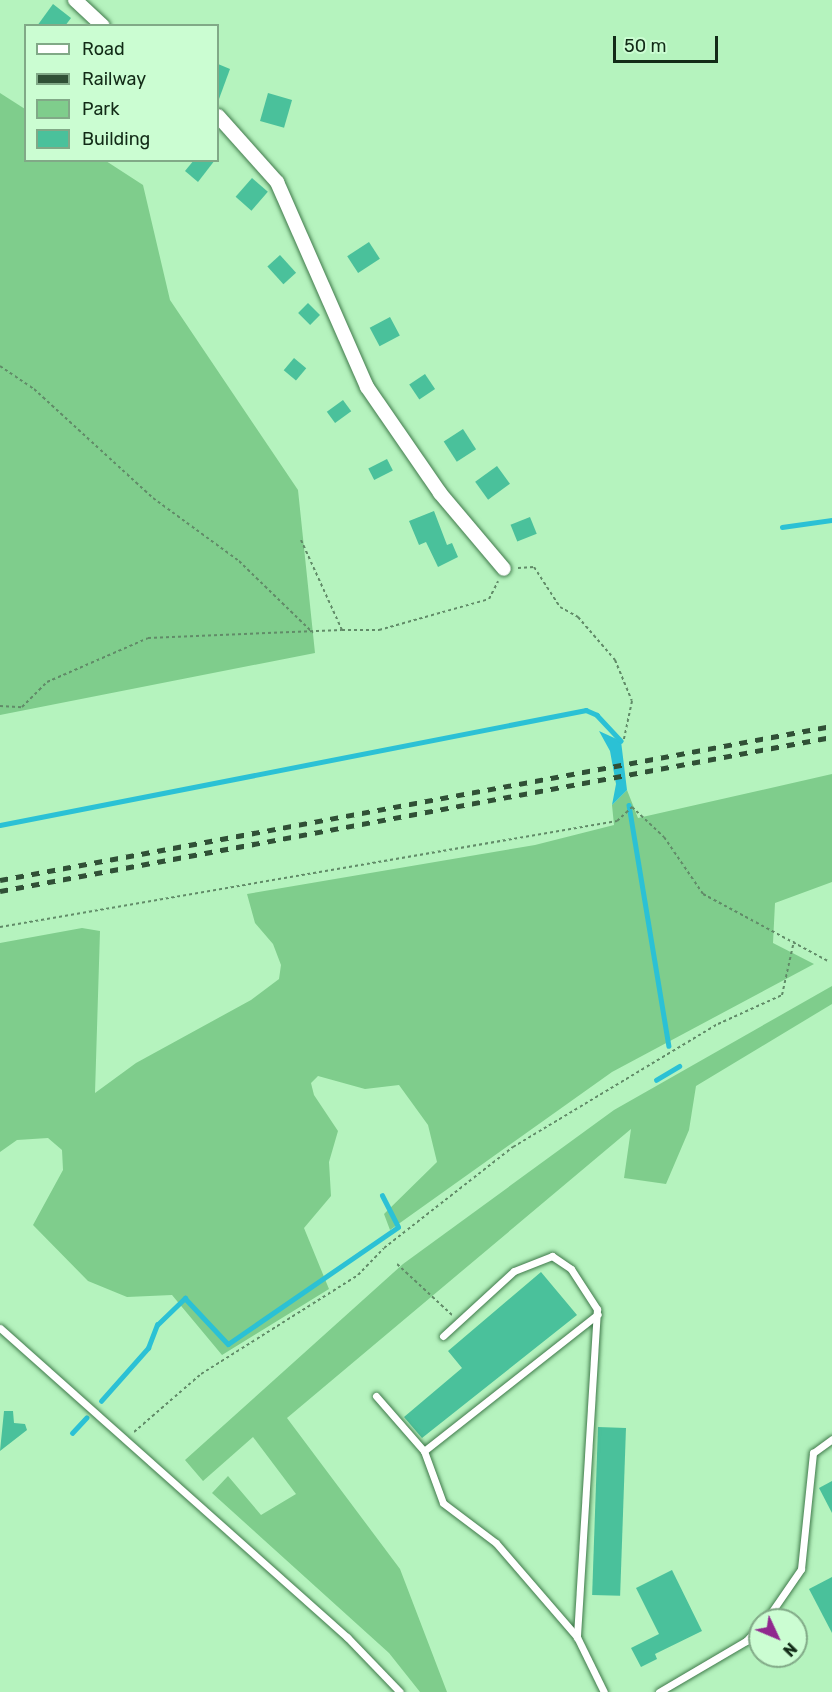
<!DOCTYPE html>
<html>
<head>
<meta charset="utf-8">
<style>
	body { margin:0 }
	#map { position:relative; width:832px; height:1692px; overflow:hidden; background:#b5f3be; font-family:Rubik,sans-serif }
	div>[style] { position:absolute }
	.green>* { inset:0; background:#7fcd8c }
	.water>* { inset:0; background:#2bc1d5 }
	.stream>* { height:4.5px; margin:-2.25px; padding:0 2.25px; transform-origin:2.25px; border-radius:2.25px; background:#2bc1d5 }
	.building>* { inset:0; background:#4ac19b; transform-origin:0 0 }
	.path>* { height:2px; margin-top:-1px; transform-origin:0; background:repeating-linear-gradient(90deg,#618b68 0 3px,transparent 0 6px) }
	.roads { filter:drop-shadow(0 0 2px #407a4b) drop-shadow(0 0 2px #407a4b) }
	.lane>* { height:7px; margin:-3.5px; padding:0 3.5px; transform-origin:3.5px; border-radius:3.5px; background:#fff }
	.street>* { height:14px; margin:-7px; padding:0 7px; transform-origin:7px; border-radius:7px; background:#fff }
	.rail>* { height:4.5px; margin-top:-2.25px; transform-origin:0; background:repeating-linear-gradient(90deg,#305036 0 8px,transparent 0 16px) }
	span { translate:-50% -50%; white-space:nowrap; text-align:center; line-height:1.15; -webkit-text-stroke:6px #cbfdd2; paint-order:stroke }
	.legend { position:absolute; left:24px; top:24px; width:195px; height:138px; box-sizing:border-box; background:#cbfdd2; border:2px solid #81a987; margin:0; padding:8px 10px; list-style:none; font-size:18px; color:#122b17 }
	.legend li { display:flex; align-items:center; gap:12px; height:30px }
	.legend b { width:30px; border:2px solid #81a987 }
	.north { position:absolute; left:748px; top:1608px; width:60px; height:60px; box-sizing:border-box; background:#cbfdd2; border:2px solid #81a987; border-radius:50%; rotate:134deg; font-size:16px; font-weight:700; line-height:24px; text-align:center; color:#122b17 }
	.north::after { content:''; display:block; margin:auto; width:21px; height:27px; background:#90298e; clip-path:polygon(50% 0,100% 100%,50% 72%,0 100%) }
	.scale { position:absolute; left:613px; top:36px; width:105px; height:27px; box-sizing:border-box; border:3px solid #122b17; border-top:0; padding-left:8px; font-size:18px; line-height:21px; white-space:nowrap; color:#122b17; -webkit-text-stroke:4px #cbfdd2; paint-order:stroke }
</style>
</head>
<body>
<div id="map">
	<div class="green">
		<div style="clip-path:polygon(0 93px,25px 109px,26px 160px,106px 161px,143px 185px,170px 300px,298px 490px,315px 653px,0 715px)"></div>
		<div style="clip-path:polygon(832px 774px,832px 882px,775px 903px,773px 943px,814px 964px,612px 1072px,390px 1230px,384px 1214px,437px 1162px,428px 1125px,399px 1085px,365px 1089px,318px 1076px,311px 1083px,314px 1095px,338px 1131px,329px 1162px,331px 1196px,304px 1228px,329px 1289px,222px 1355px,172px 1295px,127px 1297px,88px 1281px,33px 1225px,63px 1170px,62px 1150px,48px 1138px,17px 1140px,0 1152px,0 943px,82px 928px,100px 931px,95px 1093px,136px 1063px,251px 1000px,279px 979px,281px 965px,273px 944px,255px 923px,247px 894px,535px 845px,614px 825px,612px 805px,627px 790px,638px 818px)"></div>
		<div style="clip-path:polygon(832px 986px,832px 1004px,696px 1086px,689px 1130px,666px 1184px,624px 1178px,631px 1129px,287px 1418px,400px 1569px,447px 1692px,420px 1692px,389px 1653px,212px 1493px,228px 1476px,261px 1515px,296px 1494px,253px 1437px,203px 1481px,185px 1460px,403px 1264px,614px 1110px)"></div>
	</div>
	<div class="water">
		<div style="clip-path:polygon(599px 731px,621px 741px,627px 790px,612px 805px,616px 784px,610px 751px)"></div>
	</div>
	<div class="stream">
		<div style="left:782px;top:527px;width:50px;rotate:-8deg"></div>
		<div style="left:629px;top:805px;width:244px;rotate:80.6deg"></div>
		<div style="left:0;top:825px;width:597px;rotate:-11.1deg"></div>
		<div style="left:586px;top:710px;width:12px;rotate:24deg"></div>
		<div style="left:597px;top:715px;width:35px;rotate:47deg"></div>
		<div style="left:656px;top:1080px;width:27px;rotate:-31deg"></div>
		<div style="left:101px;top:1401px;width:71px;rotate:-48.4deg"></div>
		<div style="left:148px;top:1348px;width:25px;rotate:-69deg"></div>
		<div style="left:157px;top:1325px;width:39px;rotate:-44deg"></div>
		<div style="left:185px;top:1298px;width:63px;rotate:46.9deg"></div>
		<div style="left:228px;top:1344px;width:206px;rotate:-34.5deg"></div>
		<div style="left:398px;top:1227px;width:35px;rotate:-117deg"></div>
		<div style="left:72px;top:1433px;width:21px;rotate:-47deg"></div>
	</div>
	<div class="building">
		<div style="clip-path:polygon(53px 4px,71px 18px,65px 26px,37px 26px)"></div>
		<div style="clip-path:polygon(218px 64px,230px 69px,219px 99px,218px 98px)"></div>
		<div style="left:268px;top:93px;width:25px;height:29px;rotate:16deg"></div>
		<div style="clip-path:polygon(194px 160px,215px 160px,198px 182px,185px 171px)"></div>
		<div style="left:252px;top:178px;width:21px;height:25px;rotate:41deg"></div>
		<div style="left:369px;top:242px;width:20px;height:26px;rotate:57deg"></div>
		<div style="left:280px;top:255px;width:24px;height:17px;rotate:48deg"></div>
		<div style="left:308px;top:303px;width:17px;height:14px;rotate:45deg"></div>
		<div style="left:390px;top:317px;width:21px;height:23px;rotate:62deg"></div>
		<div style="left:294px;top:358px;width:16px;height:16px;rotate:40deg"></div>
		<div style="left:425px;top:374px;width:18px;height:19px;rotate:56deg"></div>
		<div style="left:343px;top:400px;width:14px;height:20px;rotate:54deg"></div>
		<div style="left:463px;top:429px;width:24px;height:23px;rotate:57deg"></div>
		<div style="left:387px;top:459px;width:13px;height:21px;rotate:63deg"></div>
		<div style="left:497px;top:466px;width:22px;height:27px;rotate:54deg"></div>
		<div style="clip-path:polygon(434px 511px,447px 545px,452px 543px,458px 557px,438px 567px,426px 542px,419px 545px,409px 521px)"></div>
		<div style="left:530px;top:517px;width:18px;height:21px;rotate:68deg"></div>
		<div style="clip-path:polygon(541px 1272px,577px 1315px,422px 1438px,404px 1417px,462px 1368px,448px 1351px)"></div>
		<div style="clip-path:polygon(4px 1411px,13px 1411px,14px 1423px,25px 1424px,27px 1430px,0 1451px)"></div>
		<div style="left:598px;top:1427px;width:28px;height:168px;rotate:2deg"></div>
		<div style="clip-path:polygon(832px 1481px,832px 1513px,819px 1488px)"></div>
		<div style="clip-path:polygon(672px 1570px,702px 1631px,655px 1654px,657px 1659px,641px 1667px,631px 1648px,659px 1634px,636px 1588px)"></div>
		<div style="clip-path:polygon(832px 1577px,832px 1633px,809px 1589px)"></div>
	</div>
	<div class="path">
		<div style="left:0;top:366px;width:41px;rotate:34.1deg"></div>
		<div style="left:34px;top:389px;width:161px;rotate:42.5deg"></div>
		<div style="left:153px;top:498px;width:107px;rotate:36.2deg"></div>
		<div style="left:239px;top:561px;width:103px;rotate:44.2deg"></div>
		<div style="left:301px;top:540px;width:99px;rotate:65.5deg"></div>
		<div style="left:342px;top:630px;width:37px"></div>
		<div style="left:379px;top:630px;width:114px;rotate:-15.7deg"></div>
		<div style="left:489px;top:599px;width:20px;rotate:-63deg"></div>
		<div style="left:518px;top:568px;width:16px;rotate:-4deg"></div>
		<div style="left:534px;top:567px;width:48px;rotate:57deg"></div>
		<div style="left:560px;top:607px;width:21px;rotate:29deg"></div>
		<div style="left:578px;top:617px;width:57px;rotate:49.3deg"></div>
		<div style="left:615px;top:660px;width:44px;rotate:67.5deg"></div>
		<div style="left:632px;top:701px;width:40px;rotate:102deg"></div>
		<div style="left:0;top:706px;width:22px;rotate:3deg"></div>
		<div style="left:22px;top:707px;width:35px;rotate:-45deg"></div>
		<div style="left:47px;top:682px;width:110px;rotate:-23.5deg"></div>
		<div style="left:148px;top:638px;width:194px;rotate:-2.4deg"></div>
		<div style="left:0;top:927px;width:626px;rotate:-9.75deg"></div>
		<div style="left:617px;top:821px;width:21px;rotate:-43deg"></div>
		<div style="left:632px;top:807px;width:44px;rotate:43.2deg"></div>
		<div style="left:664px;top:837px;width:69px;rotate:55.6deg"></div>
		<div style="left:703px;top:894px;width:142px;rotate:28.2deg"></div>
		<div style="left:397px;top:1264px;width:75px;rotate:42.8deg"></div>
		<div style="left:134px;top:1432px;width:89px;rotate:-40.9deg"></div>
		<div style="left:201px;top:1374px;width:186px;rotate:-32.2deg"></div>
		<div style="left:358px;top:1275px;width:37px;rotate:-46deg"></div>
		<div style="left:384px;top:1248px;width:164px;rotate:-38.1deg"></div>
		<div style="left:513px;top:1147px;width:239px;rotate:-31deg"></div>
		<div style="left:718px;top:1024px;width:70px;rotate:-24.4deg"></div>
		<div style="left:782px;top:995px;width:55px;rotate:-77.5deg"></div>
	</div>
	<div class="roads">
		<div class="lane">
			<div style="left:0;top:1328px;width:465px;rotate:41.7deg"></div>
			<div style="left:347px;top:1637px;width:76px;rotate:46.1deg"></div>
			<div style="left:443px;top:1336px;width:96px;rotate:-42.5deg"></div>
			<div style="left:514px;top:1271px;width:41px;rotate:-21.5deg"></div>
			<div style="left:552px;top:1256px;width:23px;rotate:34deg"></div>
			<div style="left:571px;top:1269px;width:48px;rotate:57deg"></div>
			<div style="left:597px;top:1309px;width:329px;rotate:93.5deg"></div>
			<div style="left:376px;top:1396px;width:73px;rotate:48.9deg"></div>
			<div style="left:424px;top:1451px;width:55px;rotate:69.9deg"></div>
			<div style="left:443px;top:1503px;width:66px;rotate:37deg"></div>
			<div style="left:496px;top:1543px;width:124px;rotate:49.2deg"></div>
			<div style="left:577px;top:1637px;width:61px;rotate:63.9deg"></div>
			<div style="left:424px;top:1451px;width:221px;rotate:-38.2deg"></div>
			<div style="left:766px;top:1620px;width:62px;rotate:-55.5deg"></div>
			<div style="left:801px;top:1569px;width:117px;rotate:-84.1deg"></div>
			<div style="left:813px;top:1453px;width:24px;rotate:-36deg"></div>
			<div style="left:659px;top:1692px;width:101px;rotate:-30.4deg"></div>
			<div style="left:746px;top:1641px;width:21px;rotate:-47deg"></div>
		</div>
		<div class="street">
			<div style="left:75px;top:0;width:38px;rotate:43deg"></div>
			<div style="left:218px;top:116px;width:89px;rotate:48.2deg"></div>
			<div style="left:277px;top:182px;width:224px;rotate:66.3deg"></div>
			<div style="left:367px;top:387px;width:129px;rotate:55.4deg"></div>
			<div style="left:440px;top:493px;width:99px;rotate:49.9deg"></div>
		</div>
	</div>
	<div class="rail">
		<div style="left:0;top:880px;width:846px;rotate:-10.49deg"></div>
		<div style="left:0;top:891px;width:846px;rotate:-10.49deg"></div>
	</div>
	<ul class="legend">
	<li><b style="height:8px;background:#fff"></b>Road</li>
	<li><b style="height:8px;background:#305036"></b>Railway</li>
	<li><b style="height:16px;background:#7fcd8c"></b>Park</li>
	<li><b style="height:16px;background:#4ac19b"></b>Building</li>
	</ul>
	<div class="north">N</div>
	<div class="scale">50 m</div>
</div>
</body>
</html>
